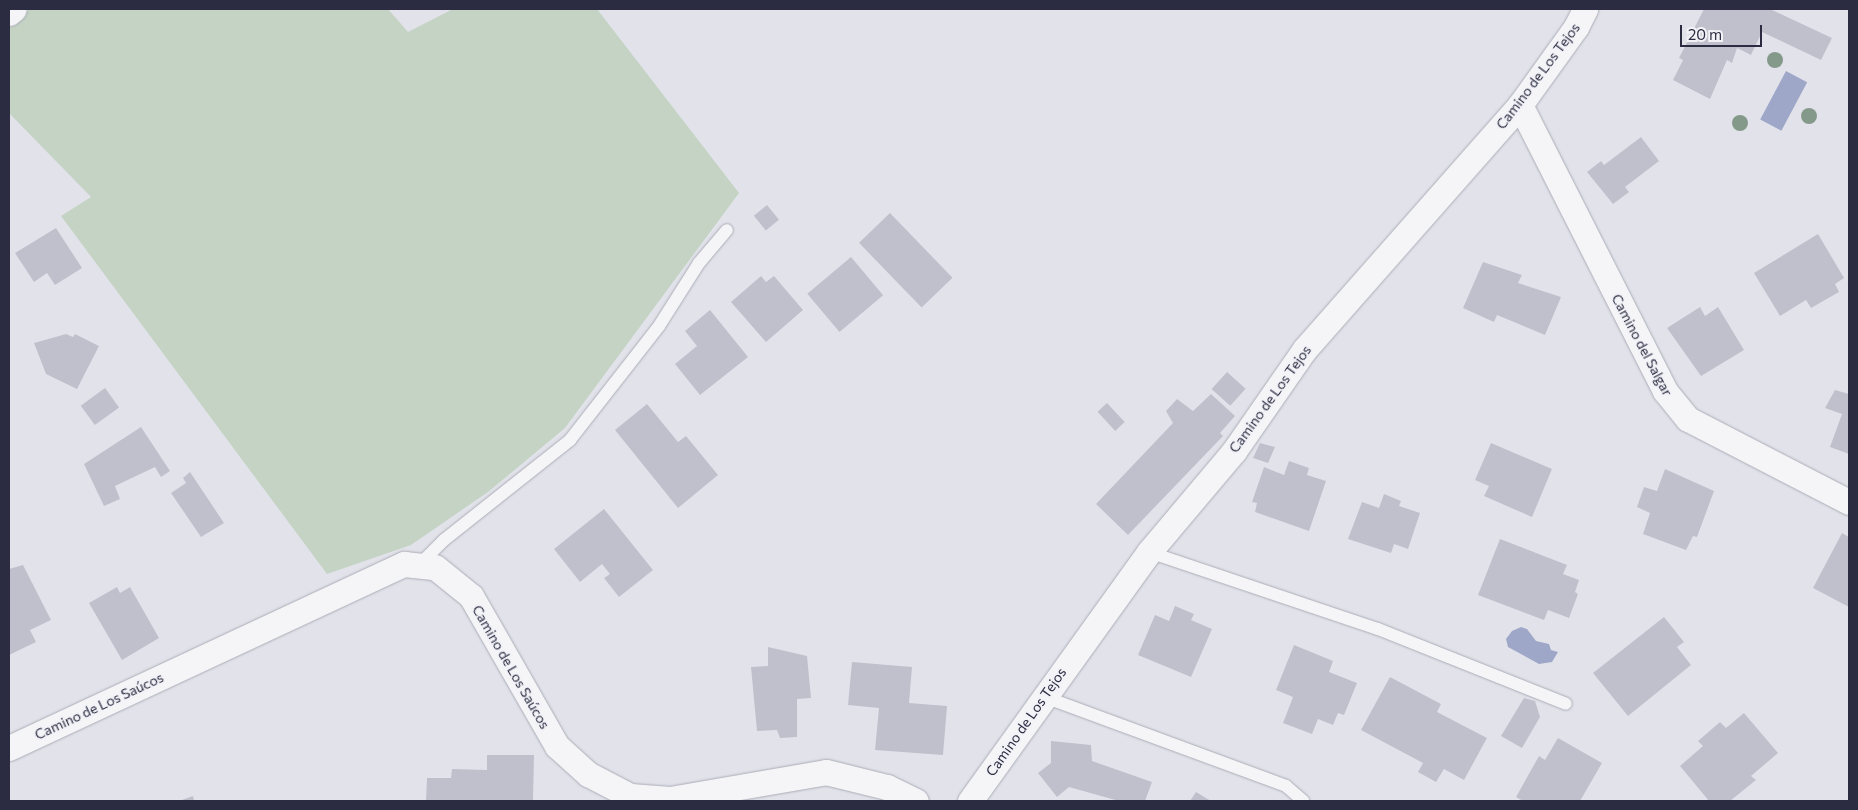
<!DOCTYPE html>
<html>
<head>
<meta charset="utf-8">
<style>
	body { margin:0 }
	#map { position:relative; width:1858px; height:810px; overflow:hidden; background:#e2e3ea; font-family:Commissioner,sans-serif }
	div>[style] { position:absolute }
	.green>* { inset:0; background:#c4d3c4 }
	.water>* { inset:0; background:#9fa7c8; transform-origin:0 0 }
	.building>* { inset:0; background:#bfc0cc; transform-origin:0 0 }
	.roads { filter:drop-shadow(0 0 1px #abacb7) drop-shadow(0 0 1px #abacb7) }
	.service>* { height:12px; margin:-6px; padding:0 6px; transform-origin:6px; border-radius:6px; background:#f5f5f8 }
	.minor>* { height:25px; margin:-12.5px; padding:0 12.5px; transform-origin:12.5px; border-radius:12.5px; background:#f5f5f8 }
	.trees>* { width:16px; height:16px; margin:-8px; border-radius:50%; background:#85998b }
	span { translate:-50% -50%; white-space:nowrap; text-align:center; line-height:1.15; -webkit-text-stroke:4px #f2f2f7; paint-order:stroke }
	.street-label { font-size:14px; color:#2b2c41 }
	.frame { position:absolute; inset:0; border:10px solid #2b2c41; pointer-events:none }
	.scale { position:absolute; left:1680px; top:25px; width:82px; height:22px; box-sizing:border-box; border:2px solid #2b2c41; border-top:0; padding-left:6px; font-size:15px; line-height:18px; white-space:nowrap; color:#2b2c41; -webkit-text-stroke:4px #f2f2f7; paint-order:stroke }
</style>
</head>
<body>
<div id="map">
	<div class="green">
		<div style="clip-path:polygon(30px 9px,388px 9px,408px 32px,453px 9px,597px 9px,739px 193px,565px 428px,488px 492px,411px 545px,327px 574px,61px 216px,91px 197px,9px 113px,9px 26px)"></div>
	</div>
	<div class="water">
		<div style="left:1786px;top:71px;width:24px;height:55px;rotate:28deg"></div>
		<div style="clip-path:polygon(1521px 627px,1527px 629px,1536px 641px,1549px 644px,1551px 650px,1558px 652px,1552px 662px,1539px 664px,1508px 647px,1506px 639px,1512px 631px)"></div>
	</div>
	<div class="building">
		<div style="clip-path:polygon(1704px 9px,1770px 9px,1832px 38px,1821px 60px,1762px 32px,1751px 55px,1737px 48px,1732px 63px,1727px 60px,1710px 99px,1673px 80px,1683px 60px,1679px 58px)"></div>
		<div style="clip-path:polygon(1641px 137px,1659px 161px,1625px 187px,1629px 192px,1613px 204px,1587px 172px,1601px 161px,1604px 165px)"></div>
		<div style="left:767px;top:205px;width:19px;height:17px;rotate:51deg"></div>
		<div style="left:890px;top:213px;width:90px;height:43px;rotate:46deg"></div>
		<div style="clip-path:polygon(56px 228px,82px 268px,55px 285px,47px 273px,34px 282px,15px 253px)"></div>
		<div style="clip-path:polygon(1818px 234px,1844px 278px,1835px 284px,1839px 292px,1811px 308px,1806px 300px,1780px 316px,1754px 273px)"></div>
		<div style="left:851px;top:257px;width:50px;height:57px;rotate:50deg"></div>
		<div style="clip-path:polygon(1483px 262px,1522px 275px,1518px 283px,1561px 297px,1545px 335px,1497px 315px,1494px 322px,1463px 308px)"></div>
		<div style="clip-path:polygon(761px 276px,766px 282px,774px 276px,803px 310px,766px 342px,731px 302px)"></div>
		<div style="clip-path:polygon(1700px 307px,1705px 316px,1718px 307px,1744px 350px,1701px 376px,1667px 328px)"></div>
		<div style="clip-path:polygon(710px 310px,748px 357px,700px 395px,675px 364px,697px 346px,685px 331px)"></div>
		<div style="clip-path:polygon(66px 334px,73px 337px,75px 334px,99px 346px,77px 389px,46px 374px,34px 343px)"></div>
		<div style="left:1227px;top:372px;width:25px;height:23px;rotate:42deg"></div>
		<div style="left:105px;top:388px;width:24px;height:30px;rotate:54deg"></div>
		<div style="clip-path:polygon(1835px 390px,1849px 394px,1849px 454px,1830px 447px,1842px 414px,1825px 408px)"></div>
		<div style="clip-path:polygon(1211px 394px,1235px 416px,1220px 433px,1223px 436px,1128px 535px,1096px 504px,1173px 423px,1166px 411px,1177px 399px,1193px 411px)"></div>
		<div style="left:1107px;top:403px;width:26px;height:13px;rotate:47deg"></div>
		<div style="clip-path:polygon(647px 404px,678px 442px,686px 436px,718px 475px,678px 508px,615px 430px)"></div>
		<div style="clip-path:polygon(141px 427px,170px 471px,161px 477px,155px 467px,115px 486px,120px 499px,104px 506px,84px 464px)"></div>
		<div style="clip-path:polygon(1260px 443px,1275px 447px,1268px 463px,1253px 458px)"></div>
		<div style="clip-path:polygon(1491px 443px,1552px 469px,1532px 517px,1484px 496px,1489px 486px,1475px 480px)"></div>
		<div style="clip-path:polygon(1289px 461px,1309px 468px,1307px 475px,1326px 481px,1309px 531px,1255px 512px,1257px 503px,1252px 502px,1264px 467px,1284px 475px)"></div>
		<div style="clip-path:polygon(1665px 469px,1714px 491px,1697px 537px,1693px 536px,1686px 550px,1643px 534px,1650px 513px,1637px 507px,1644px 487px,1657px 491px)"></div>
		<div style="clip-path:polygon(190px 472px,224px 523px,201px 537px,171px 493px,186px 483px,183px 478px)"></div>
		<div style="clip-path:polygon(1384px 494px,1401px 501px,1399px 506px,1420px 513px,1408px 549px,1394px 544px,1391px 553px,1348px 539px,1362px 502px,1379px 508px)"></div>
		<div style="clip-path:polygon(604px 509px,653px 570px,619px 597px,604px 578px,610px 574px,602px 564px,580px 582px,554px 549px)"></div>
		<div style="clip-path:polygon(1842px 533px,1849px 537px,1849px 607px,1813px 588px)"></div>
		<div style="clip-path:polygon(1500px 539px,1567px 565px,1563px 574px,1579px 580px,1575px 592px,1578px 594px,1569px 618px,1548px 610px,1544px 620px,1478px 595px)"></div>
		<div style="clip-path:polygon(23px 565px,51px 620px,30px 630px,36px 642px,9px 655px,9px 569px)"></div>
		<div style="clip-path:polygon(117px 587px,120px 593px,130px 587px,159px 638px,122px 660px,89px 603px)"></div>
		<div style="clip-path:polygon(1175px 606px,1194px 614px,1191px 620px,1212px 629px,1191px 677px,1138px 655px,1155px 615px,1169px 621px)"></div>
		<div style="clip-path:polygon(1664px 617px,1684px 642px,1677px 647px,1691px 665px,1628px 716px,1593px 673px)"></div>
		<div style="clip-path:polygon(1294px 645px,1333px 661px,1329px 672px,1357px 683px,1344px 715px,1338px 713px,1333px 725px,1318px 719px,1312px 734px,1283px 723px,1293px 697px,1276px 690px)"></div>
		<div style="clip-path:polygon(768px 647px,807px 656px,811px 698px,797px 699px,797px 737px,780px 738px,777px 730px,757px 731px,751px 667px,768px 666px)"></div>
		<div style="clip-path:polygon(852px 662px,912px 667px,909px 703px,947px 706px,943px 755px,875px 750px,879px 708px,848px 705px)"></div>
		<div style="clip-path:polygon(1390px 677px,1441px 704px,1437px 712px,1487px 738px,1464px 780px,1444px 769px,1436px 782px,1418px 772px,1423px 763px,1361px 730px)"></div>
		<div style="clip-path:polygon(1524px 698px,1535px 701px,1540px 717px,1522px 748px,1501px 736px)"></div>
		<div style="clip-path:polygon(1744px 713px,1778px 753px,1751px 776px,1756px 780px,1730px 801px,1709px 801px,1680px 766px,1703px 746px,1698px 741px,1720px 722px,1726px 728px)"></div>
		<div style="clip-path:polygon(1558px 738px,1602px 763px,1580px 801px,1523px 801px,1516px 797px,1539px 756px,1545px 760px)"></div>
		<div style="clip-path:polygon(1051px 741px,1091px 745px,1092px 761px,1152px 782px,1145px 801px,1119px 801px,1069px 787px,1057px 797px,1038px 773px,1051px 763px)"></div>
		<div style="clip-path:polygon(487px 755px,534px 755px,533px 801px,426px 801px,427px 778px,451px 778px,452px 769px,487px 770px)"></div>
		<div style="clip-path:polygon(1196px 792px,1211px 801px,1190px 801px)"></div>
		<div style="clip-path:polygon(193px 796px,194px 801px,179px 801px)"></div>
	</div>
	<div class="roads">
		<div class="service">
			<div style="left:1149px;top:552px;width:242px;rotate:18.6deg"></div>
			<div style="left:1378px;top:629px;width:202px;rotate:21.7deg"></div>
			<div style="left:419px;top:565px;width:35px;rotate:-45deg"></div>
			<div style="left:444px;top:540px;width:161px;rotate:-38.4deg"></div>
			<div style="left:570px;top:440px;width:145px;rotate:-52deg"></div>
			<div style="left:659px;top:326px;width:75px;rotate:-57.6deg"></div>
			<div style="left:699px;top:263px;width:43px;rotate:-49.7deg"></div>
			<div style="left:1042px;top:696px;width:260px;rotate:20.2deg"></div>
			<div style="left:1286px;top:786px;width:23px;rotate:41deg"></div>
		</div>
		<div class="minor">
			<div style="left:9px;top:13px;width:6px;rotate:-39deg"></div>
			<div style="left:1520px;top:105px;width:321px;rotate:63.1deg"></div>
			<div style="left:1665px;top:391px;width:36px;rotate:51deg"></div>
			<div style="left:1688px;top:419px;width:181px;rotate:27.3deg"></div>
			<div style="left:9px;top:748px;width:436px;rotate:-25deg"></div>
			<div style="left:404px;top:564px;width:31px;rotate:6deg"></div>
			<div style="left:435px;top:567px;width:46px;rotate:38.9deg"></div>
			<div style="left:471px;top:596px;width:173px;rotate:60.2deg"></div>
			<div style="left:557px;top:746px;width:42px;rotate:42.1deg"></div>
			<div style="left:588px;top:774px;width:47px;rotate:27.6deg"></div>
			<div style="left:630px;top:796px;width:40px;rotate:4.3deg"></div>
			<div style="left:670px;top:799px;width:158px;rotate:-9.8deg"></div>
			<div style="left:826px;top:772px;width:63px;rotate:13.8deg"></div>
			<div style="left:887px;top:787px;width:32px;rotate:26deg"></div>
			<div style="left:970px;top:801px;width:307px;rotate:-54.3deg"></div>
			<div style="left:1149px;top:552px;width:132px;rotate:-49.9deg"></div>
			<div style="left:1234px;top:451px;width:124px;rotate:-55.2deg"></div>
			<div style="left:1305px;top:349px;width:325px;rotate:-48.6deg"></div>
			<div style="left:1520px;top:105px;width:96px;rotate:-54.3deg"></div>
			<div style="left:1576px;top:27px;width:20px;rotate:-63deg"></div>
		</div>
	</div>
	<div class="trees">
		<div style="left:1775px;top:60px"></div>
		<div style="left:1809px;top:116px"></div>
		<div style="left:1740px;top:123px"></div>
	</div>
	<div class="street-label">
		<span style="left:1538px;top:76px;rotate:-53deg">Camino de Los Tejos</span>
		<span style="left:1642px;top:345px;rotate:62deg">Camino del Salgar</span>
		<span style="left:1270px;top:399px;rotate:-54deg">Camino de Los Tejos</span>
		<span style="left:511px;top:667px;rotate:60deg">Camino de Los Saúcos</span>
		<span style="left:99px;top:706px;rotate:-25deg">Camino de Los Saúcos</span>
		<span style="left:1026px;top:722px;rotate:-55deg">Camino de Los Tejos</span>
	</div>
	<div class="frame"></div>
	<div class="scale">20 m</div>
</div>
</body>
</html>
